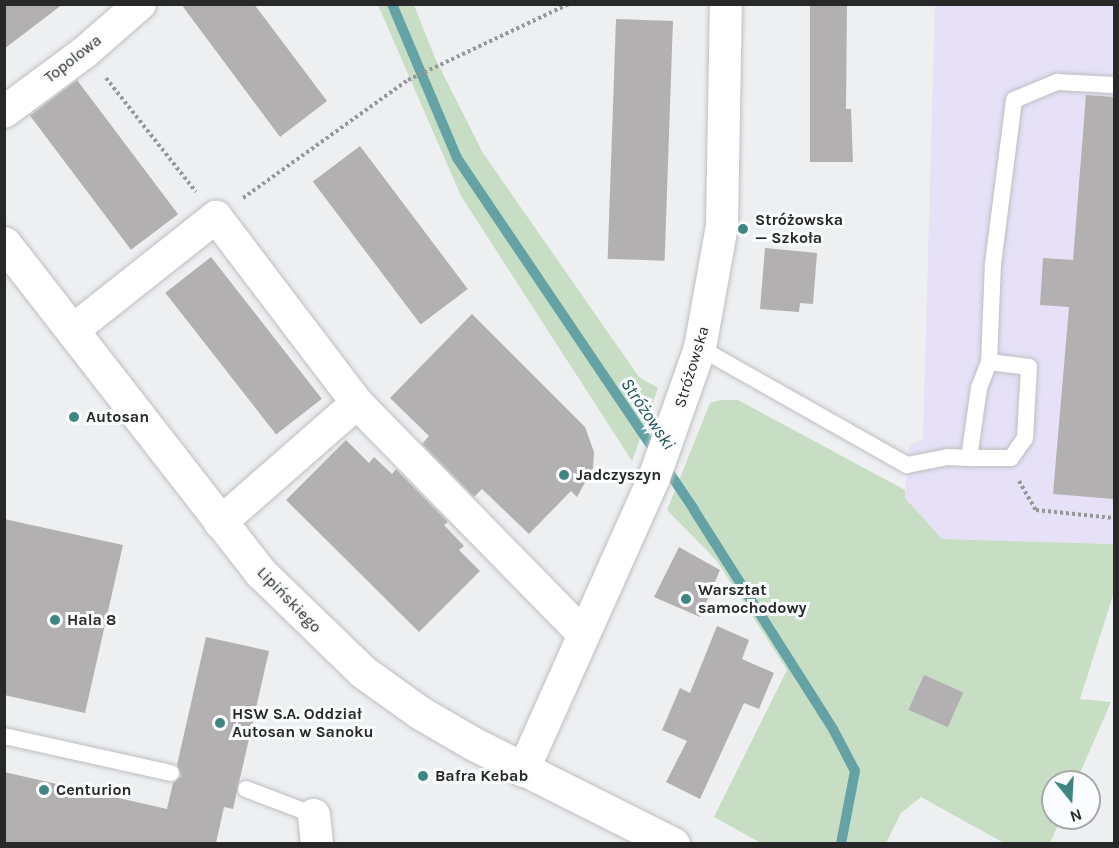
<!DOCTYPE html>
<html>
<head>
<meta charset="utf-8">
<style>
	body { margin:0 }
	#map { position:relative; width:1119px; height:848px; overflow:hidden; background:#edeff1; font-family:Karla,sans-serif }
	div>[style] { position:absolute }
	.education>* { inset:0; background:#e6e1f7 }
	.green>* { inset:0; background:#c7dec5 }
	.stream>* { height:10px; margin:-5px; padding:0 5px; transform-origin:5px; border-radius:5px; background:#64a2a6 }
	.building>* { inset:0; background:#b3b0b1; transform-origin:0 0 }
	.path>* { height:4px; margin-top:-2px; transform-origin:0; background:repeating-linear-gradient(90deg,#969798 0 3px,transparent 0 6px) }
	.roads { filter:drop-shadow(0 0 2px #bdbfc1) drop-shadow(0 0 2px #bdbfc1) }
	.lane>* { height:16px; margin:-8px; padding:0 8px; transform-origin:8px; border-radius:8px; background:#fff }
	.street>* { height:32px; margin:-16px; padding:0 16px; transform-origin:16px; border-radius:16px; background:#fff }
	.primary>* { height:33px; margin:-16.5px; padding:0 16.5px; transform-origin:16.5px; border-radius:16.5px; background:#fff }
	.dots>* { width:16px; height:16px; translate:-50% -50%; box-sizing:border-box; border:3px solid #fafcfe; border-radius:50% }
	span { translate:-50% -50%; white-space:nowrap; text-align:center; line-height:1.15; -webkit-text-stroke:6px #fafcfe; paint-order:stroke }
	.street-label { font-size:16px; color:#272828 }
	.poi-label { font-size:16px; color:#272828; font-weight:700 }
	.left { translate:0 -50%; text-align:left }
	.water-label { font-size:18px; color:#1d5357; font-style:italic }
	.frame { position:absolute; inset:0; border:6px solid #272828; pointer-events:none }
	.north { position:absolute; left:1041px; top:770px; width:60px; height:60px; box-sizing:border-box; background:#fafcfe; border:2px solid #a6a7a8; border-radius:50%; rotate:162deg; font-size:16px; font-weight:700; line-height:24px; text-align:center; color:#272828 }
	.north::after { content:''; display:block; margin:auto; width:21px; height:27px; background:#3f8682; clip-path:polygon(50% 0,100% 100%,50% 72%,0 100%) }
</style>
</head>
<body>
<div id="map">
	<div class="education">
		<div style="clip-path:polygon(935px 5px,1114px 5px,1114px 544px,942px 539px,905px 498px,909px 445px,923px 439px)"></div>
	</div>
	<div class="green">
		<div style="clip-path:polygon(378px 5px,414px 5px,435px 58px,483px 153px,639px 377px,658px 388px,632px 461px,461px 196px)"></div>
		<div style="clip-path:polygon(721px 400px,738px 400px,905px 490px,905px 498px,942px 539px,1114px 544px,1114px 592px,1080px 699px,1111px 702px,1076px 782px,1053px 782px,1053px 818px,1061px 818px,1050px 843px,1004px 843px,921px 797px,901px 813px,886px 843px,761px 843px,714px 817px,787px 670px,717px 561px,667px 510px,710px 403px)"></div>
	</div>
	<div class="stream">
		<div style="left:392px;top:4px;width:167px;rotate:67.1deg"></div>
		<div style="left:457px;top:158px;width:424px;rotate:56deg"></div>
		<div style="left:694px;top:510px;width:259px;rotate:57.6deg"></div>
		<div style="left:833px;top:729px;width:47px;rotate:62.4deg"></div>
		<div style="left:855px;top:771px;width:74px;rotate:100.9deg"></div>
	</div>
	<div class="building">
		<div style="clip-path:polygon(4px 4px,63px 4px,4px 49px)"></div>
		<div style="clip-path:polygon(181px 4px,254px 4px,327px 101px,280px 137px)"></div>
		<div style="clip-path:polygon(810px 4px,847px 4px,846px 109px,851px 109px,853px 162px,810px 162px)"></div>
		<div style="left:616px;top:19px;width:57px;height:240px;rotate:2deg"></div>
		<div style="left:77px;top:80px;width:168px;height:59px;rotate:53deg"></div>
		<div style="clip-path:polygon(1086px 95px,1114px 97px,1114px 499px,1053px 494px,1069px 307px,1040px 305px,1043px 258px,1073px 260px)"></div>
		<div style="left:360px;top:146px;width:179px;height:59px;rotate:53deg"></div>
		<div style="clip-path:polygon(765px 248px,817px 253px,813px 304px,800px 303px,799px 312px,760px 309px)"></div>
		<div style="left:211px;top:257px;width:180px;height:58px;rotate:52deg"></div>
		<div style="clip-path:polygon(472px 314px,585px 427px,594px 452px,593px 468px,577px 497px,571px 491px,529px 534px,482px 489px,474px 497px,422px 444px,429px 436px,390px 398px)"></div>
		<div style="clip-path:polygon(346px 440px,369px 463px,374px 457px,392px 474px,396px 469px,448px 522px,444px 525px,464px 546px,459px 550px,480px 571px,419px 632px,286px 500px)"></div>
		<div style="clip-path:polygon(4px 519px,123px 545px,85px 713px,4px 695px)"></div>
		<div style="clip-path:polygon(679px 547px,720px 570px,700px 617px,654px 597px)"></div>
		<div style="clip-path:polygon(717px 626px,749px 640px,742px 659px,774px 673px,759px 709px,744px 703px,700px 799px,666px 782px,687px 741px,662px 730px,680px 688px,690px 693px)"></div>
		<div style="clip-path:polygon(206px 637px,269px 651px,233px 809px,224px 807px,216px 843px,4px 843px,4px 772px,167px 809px,173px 783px,181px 776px,177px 765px)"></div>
		<div style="left:924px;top:675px;width:43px;height:38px;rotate:24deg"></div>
	</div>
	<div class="path">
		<div style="left:106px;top:78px;width:145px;rotate:51.7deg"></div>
		<div style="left:243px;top:198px;width:203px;rotate:-35.6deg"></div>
		<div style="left:408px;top:80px;width:178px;rotate:-25.3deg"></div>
		<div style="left:1019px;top:481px;width:34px;rotate:60deg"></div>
		<div style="left:1036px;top:510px;width:78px;rotate:5.9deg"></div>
	</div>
	<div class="roads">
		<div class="lane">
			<div style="left:700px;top:348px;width:238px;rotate:29.5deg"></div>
			<div style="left:907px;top:465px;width:42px;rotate:-11deg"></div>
			<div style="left:948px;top:457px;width:21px;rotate:3deg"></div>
			<div style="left:969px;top:458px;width:42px"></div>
			<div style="left:1011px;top:458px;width:24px;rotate:-55deg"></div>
			<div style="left:1025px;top:438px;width:71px;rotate:-86.8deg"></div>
			<div style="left:1029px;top:367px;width:40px;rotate:-172.9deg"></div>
			<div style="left:989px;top:362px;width:28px;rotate:111deg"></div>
			<div style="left:979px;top:388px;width:71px;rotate:98.1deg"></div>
			<div style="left:989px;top:362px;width:98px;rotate:-87.7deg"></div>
			<div style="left:993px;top:264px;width:165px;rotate:-82.7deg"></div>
			<div style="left:1014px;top:100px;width:47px;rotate:-22.7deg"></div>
			<div style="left:1057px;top:82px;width:57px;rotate:3deg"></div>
			<div style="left:4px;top:736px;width:171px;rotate:12.5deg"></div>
			<div style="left:246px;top:789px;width:73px;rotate:20.9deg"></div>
		</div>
		<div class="street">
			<div style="left:4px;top:112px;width:101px;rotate:-36.5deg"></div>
			<div style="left:85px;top:52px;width:73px;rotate:-41.1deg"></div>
			<div style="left:72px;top:331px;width:184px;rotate:-38.4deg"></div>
			<div style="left:216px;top:217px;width:233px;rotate:52.8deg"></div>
			<div style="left:357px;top:403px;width:182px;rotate:138.8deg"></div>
			<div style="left:357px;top:403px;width:323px;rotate:45.6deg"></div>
			<div style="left:523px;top:771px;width:321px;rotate:-65.9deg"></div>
			<div style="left:654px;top:478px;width:138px;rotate:-70.5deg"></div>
			<div style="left:700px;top:348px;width:124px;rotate:-79.8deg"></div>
			<div style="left:722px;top:226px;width:222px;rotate:-89deg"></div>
			<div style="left:314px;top:815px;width:29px;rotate:84deg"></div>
		</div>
		<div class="primary">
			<div style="left:4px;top:243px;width:418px;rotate:52.1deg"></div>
			<div style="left:261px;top:573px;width:141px;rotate:44.1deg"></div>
			<div style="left:362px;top:671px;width:70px;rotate:35.7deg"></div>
			<div style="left:419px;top:712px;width:61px;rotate:30.3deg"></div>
			<div style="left:472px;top:743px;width:225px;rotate:26.7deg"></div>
		</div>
	</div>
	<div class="dots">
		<div style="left:743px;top:229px;background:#3f8682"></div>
		<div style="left:74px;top:417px;background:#3f8682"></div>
		<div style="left:564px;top:475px;background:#3f8682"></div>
		<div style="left:686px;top:599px;background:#3f8682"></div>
		<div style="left:55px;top:620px;background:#3f8682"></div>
		<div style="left:220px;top:723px;background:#3f8682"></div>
		<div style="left:423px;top:776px;background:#3f8682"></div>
		<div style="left:44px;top:790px;background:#3f8682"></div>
	</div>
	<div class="street-label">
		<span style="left:73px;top:59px;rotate:-38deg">Topolowa</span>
		<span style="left:692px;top:367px;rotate:-73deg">Stróżowska</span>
		<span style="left:289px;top:600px;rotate:46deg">Lipińskiego</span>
	</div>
	<div class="poi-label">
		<span class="left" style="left:755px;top:229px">Stróżowska<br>— Szkoła</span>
		<span class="left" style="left:86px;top:417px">Autosan</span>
		<span class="left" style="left:576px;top:475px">Jadczyszyn</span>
		<span class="left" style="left:698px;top:599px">Warsztat<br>samochodowy</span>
		<span class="left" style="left:67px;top:620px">Hala 8</span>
		<span class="left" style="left:232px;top:723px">HSW S.A. Oddział<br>Autosan w Sanoku</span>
		<span class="left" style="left:435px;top:776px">Bafra Kebab</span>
		<span class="left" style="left:56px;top:790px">Centurion</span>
	</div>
	<div class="water-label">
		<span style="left:648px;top:414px;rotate:56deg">Stróżowski</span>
	</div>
	<div class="frame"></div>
	<div class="north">N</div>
</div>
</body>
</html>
